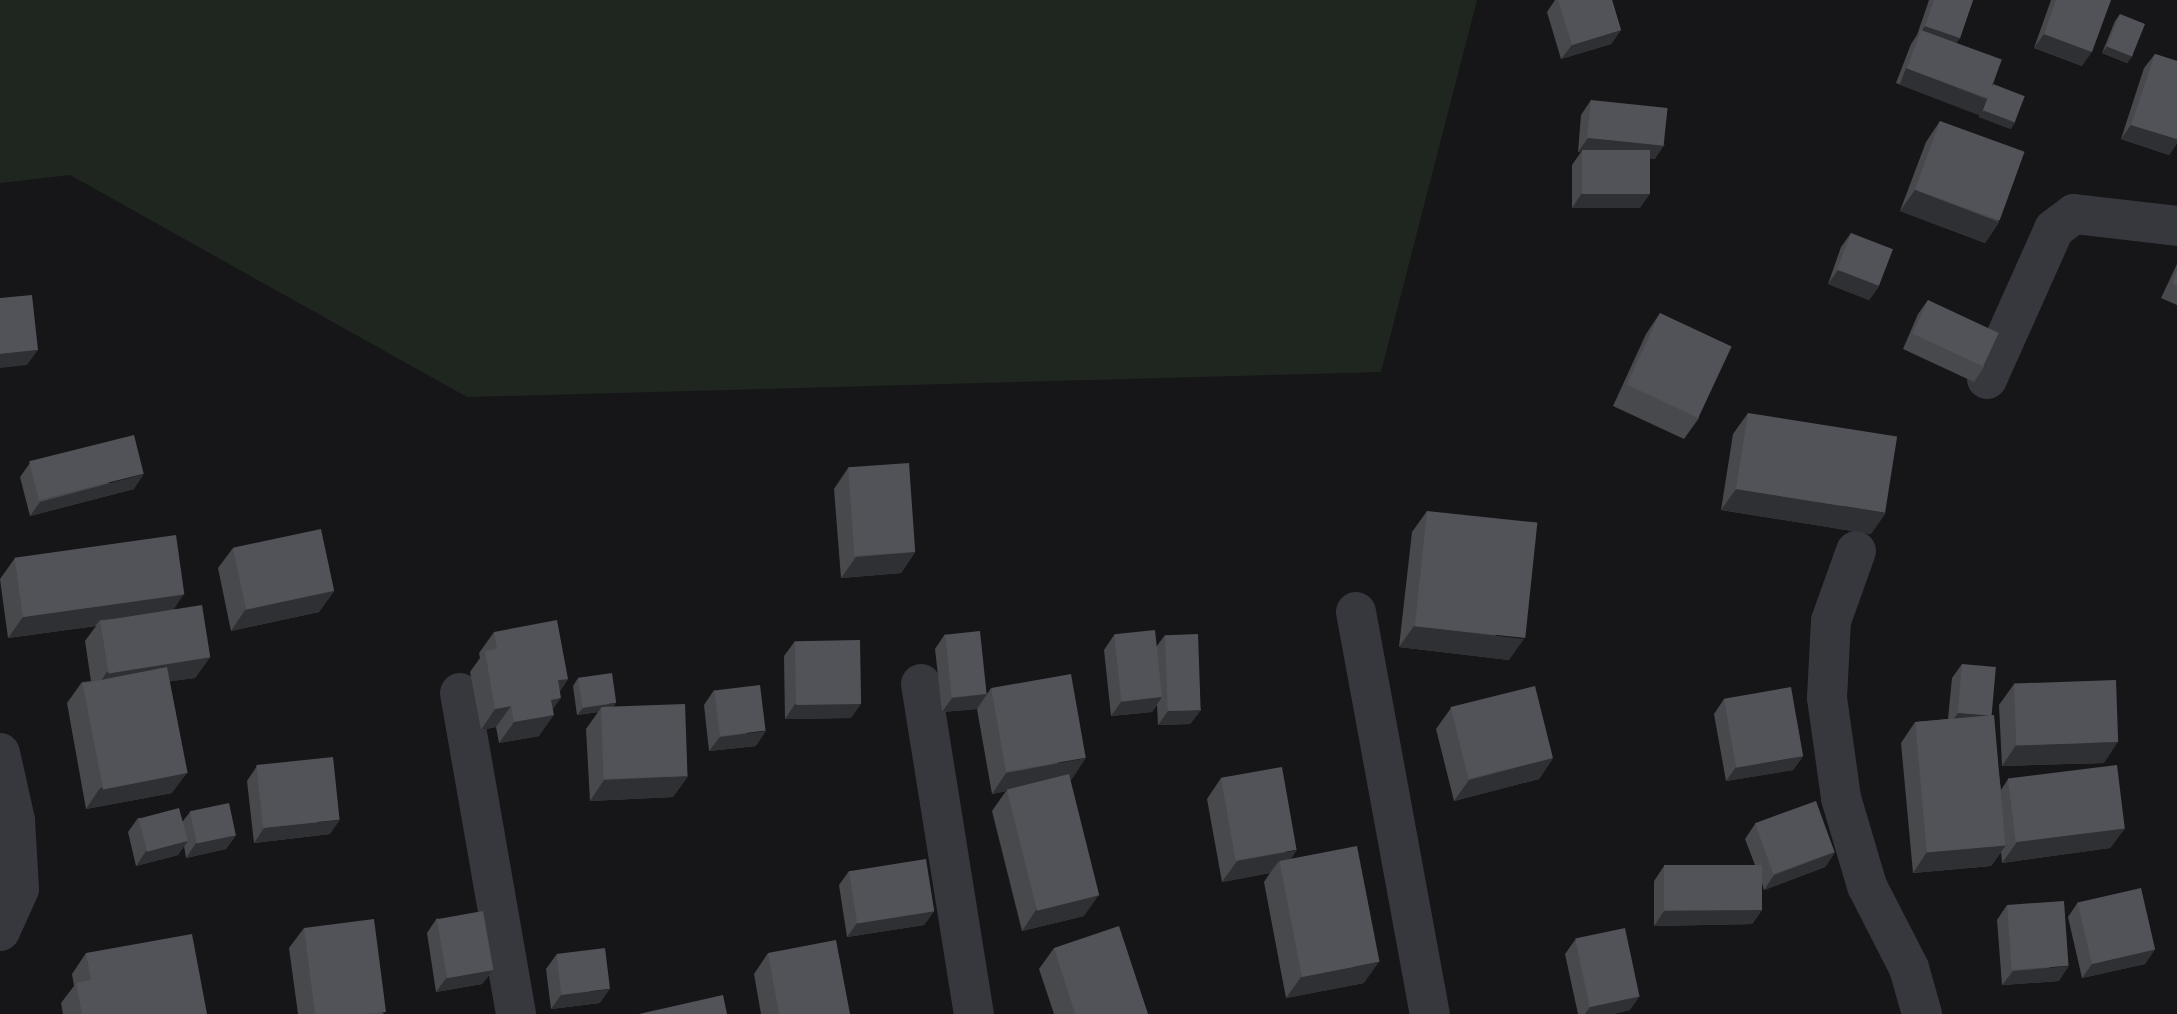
<!DOCTYPE html>
<html>
<head>
<meta charset="utf-8">
<style>
	body { margin:0 }
	#map { position:relative; width:2177px; height:1014px; overflow:hidden; background:#161618; font-family:"Public Sans",sans-serif }
	div>[style] { position:absolute }
	.green>* { inset:0; background:#1e261f }
	.minor>* { height:40px; margin:-20px; padding:0 20px; transform-origin:20px; border-radius:20px; background:#37383d }
	.wall>* { inset:0; background:#47494d }
	.shaded-wall>* { inset:0; background:#2f3033; transform-origin:0 0 }
	.building>* { inset:0; background:#525359; transform-origin:0 0 }
	span { translate:-50% -50%; white-space:nowrap; text-align:center; line-height:1.15; -webkit-text-stroke:6px #111113; paint-order:stroke }
</style>
</head>
<body>
<div id="map">
	<div class="green">
		<div style="clip-path:polygon(0 0,1477px 0,1381px 372px,467px 397px,70px 175px,0 183px)"></div>
	</div>
	<div class="minor">
		<div style="left:1987px;top:379px;width:164px;rotate:-65.9deg"></div>
		<div style="left:2054px;top:229px;width:25px;rotate:-37deg"></div>
		<div style="left:2074px;top:214px;width:104px;rotate:6.6deg"></div>
		<div style="left:1856px;top:551px;width:74px;rotate:109.7deg"></div>
		<div style="left:1831px;top:621px;width:77px;rotate:93deg"></div>
		<div style="left:1827px;top:698px;width:101px;rotate:82deg"></div>
		<div style="left:1841px;top:798px;width:92px;rotate:73.5deg"></div>
		<div style="left:1867px;top:886px;width:92px;rotate:62.9deg"></div>
		<div style="left:1909px;top:968px;width:48px;rotate:74.2deg"></div>
		<div style="left:1356px;top:612px;width:409px;rotate:79.6deg"></div>
		<div style="left:921px;top:684px;width:334px;rotate:80.9deg"></div>
		<div style="left:460px;top:693px;width:326px;rotate:80.1deg"></div>
		<div style="left:0;top:753px;width:69px;rotate:77.4deg"></div>
		<div style="left:15px;top:820px;width:69px;rotate:86.7deg"></div>
		<div style="left:19px;top:889px;width:46px;rotate:114.3deg"></div>
	</div>
	<div class="wall">
		<div style="clip-path:polygon(1555px 0,1612px 0,1621px 30px,1611px 44px,1561px 59px,1547px 12px)"></div>
		<div style="clip-path:polygon(1929px 0,1973px 0,1960px 38px,1956px 43px,1992px 85px,2011px 129px,1979px 117px,1984px 104px,1977px 114px,1896px 83px,1911px 44px,1917px 35px)"></div>
		<div style="clip-path:polygon(2051px 0,2111px 0,2082px 66px,2034px 48px)"></div>
		<div style="clip-path:polygon(2120px 14px,2133px 55px,2127px 63px,2102px 53px,2115px 21px)"></div>
		<div style="clip-path:polygon(2155px 54px,2177px 61px,2177px 143px,2169px 155px,2121px 139px,2144px 68px)"></div>
		<div style="clip-path:polygon(1591px 100px,1655px 159px,1650px 158px,1640px 208px,1572px 208px,1572px 165px,1581px 152px,1578px 152px,1581px 115px)"></div>
		<div style="clip-path:polygon(1940px 121px,1999px 222px,1985px 243px,1900px 211px,1926px 142px)"></div>
		<div style="clip-path:polygon(1851px 233px,1879px 286px,1869px 300px,1828px 284px,1841px 247px)"></div>
		<div style="clip-path:polygon(2177px 264px,2177px 305px,2161px 298px)"></div>
		<div style="clip-path:polygon(1928px 300px,1984px 367px,1974px 382px,1903px 349px,1918px 314px)"></div>
		<div style="clip-path:polygon(1660px 313px,1699px 418px,1684px 439px,1613px 406px,1646px 334px)"></div>
		<div style="clip-path:polygon(1748px 413px,1871px 534px,1721px 510px,1733px 434px)"></div>
		<div style="clip-path:polygon(30px 463px,134px 489px,30px 516px,20px 477px)"></div>
		<div style="clip-path:polygon(848px 468px,915px 552px,901px 573px,841px 578px,834px 489px)"></div>
		<div style="clip-path:polygon(1427px 511px,1509px 660px,1399px 647px,1412px 532px)"></div>
		<div style="clip-path:polygon(233px 548px,334px 591px,319px 612px,231px 631px,218px 568px)"></div>
		<div style="clip-path:polygon(15px 558px,174px 609px,210px 657px,195px 678px,170px 681px,172px 793px,86px 809px,67px 703px,82px 682px,91px 681px,85px 641px,96px 626px,8px 638px,0 579px)"></div>
		<div style="clip-path:polygon(494px 632px,568px 679px,560px 691px,553px 709px,539px 736px,499px 743px,496px 727px,481px 730px,470px 672px,480px 658px,479px 653px)"></div>
		<div style="clip-path:polygon(945px 634px,987px 694px,991px 688px,1072px 779px,1070px 780px,1084px 916px,1022px 931px,992px 811px,1006px 791px,992px 794px,977px 709px,942px 712px,935px 649px)"></div>
		<div style="clip-path:polygon(1114px 635px,1156px 647px,1165px 635px,1201px 710px,1190px 724px,1158px 725px,1157px 705px,1152px 712px,1111px 716px,1104px 650px)"></div>
		<div style="clip-path:polygon(795px 641px,851px 718px,785px 719px,784px 656px)"></div>
		<div style="clip-path:polygon(1962px 664px,1991px 715px,2001px 790px,2008px 779px,2125px 828px,2110px 848px,2002px 863px,2001px 852px,1991px 866px,1913px 873px,1901px 743px,1915px 722px,1948px 719px,1952px 678px)"></div>
		<div style="clip-path:polygon(578px 678px,614px 707px,688px 776px,673px 797px,590px 801px,586px 729px,598px 712px,577px 715px,573px 686px)"></div>
		<div style="clip-path:polygon(2014px 684px,2104px 763px,2002px 766px,1999px 705px)"></div>
		<div style="clip-path:polygon(714px 690px,756px 746px,709px 751px,704px 705px)"></div>
		<div style="clip-path:polygon(1724px 699px,1803px 756px,1793px 770px,1726px 781px,1714px 714px)"></div>
		<div style="clip-path:polygon(1451px 708px,1553px 758px,1539px 779px,1454px 801px,1436px 729px)"></div>
		<div style="clip-path:polygon(257px 766px,330px 834px,254px 843px,247px 781px)"></div>
		<div style="clip-path:polygon(1221px 778px,1291px 858px,1364px 983px,1286px 998px,1264px 882px,1270px 873px,1222px 882px,1207px 799px)"></div>
		<div style="clip-path:polygon(190px 812px,236px 835px,226px 849px,186px 858px,184px 846px,178px 855px,136px 866px,128px 832px,138px 818px,183px 821px)"></div>
		<div style="clip-path:polygon(1755px 824px,1835px 852px,1825px 867px,1764px 890px,1762px 883px,1762px 910px,1752px 924px,1654px 926px,1654px 881px,1664px 866px,1755px 865px,1745px 839px)"></div>
		<div style="clip-path:polygon(849px 871px,934px 911px,924px 925px,847px 937px,839px 885px)"></div>
		<div style="clip-path:polygon(2078px 902px,2155px 949px,2145px 964px,2082px 978px,2068px 917px)"></div>
		<div style="clip-path:polygon(2007px 905px,2059px 981px,2002px 985px,1997px 920px)"></div>
		<div style="clip-path:polygon(437px 918px,493px 970px,482px 984px,436px 992px,427px 933px)"></div>
		<div style="clip-path:polygon(304px 928px,384px 1014px,298px 1014px,289px 948px)"></div>
		<div style="clip-path:polygon(1575px 940px,1630px 1010px,1613px 1014px,1578px 1014px,1565px 954px)"></div>
		<div style="clip-path:polygon(1054px 948px,1148px 1014px,1054px 1014px,1039px 969px)"></div>
		<div style="clip-path:polygon(86px 953px,207px 1014px,63px 1014px,61px 1003px,74px 986px,72px 974px)"></div>
		<div style="clip-path:polygon(768px 953px,850px 1014px,761px 1014px,754px 974px)"></div>
		<div style="clip-path:polygon(556px 955px,600px 1003px,551px 1009px,546px 969px)"></div>
	</div>
	<div class="shaded-wall">
		<div style="clip-path:polygon(1925px 26px,1960px 38px,1950px 53px,1919px 35px)"></div>
		<div style="clip-path:polygon(1621px 30px,1611px 44px,1561px 59px,1572px 45px)"></div>
		<div style="clip-path:polygon(2044px 34px,2092px 52px,2082px 66px,2034px 48px)"></div>
		<div style="clip-path:polygon(2107px 46px,2133px 55px,2127px 63px,2102px 53px)"></div>
		<div style="left:1906px;top:68px;width:87px;height:18px;rotate:21deg"></div>
		<div style="clip-path:polygon(1984px 110px,2016px 121px,2011px 129px,1979px 117px)"></div>
		<div style="clip-path:polygon(2131px 125px,2177px 139px,2177px 143px,2169px 155px,2121px 139px)"></div>
		<div style="clip-path:polygon(1588px 138px,1665px 144px,1655px 159px,1578px 152px)"></div>
		<div style="clip-path:polygon(1915px 190px,1999px 222px,1985px 243px,1900px 211px)"></div>
		<div style="clip-path:polygon(1582px 193px,1650px 194px,1640px 208px,1572px 208px)"></div>
		<div style="clip-path:polygon(1838px 270px,1879px 286px,1869px 300px,1828px 284px)"></div>
		<div style="clip-path:polygon(38px 350px,27px 365px,0 368px,0 354px)"></div>
		<div style="clip-path:polygon(144px 474px,134px 489px,30px 516px,40px 502px)"></div>
		<div style="clip-path:polygon(1736px 489px,1886px 513px,1871px 534px,1721px 510px)"></div>
		<div style="clip-path:polygon(915px 552px,901px 573px,841px 578px,856px 557px)"></div>
		<div style="clip-path:polygon(334px 591px,319px 612px,231px 631px,245px 610px)"></div>
		<div style="clip-path:polygon(184px 594px,170px 615px,100px 620px,95px 626px,8px 638px,23px 617px)"></div>
		<div style="clip-path:polygon(1414px 626px,1524px 639px,1509px 660px,1399px 647px)"></div>
		<div style="clip-path:polygon(210px 657px,195px 678px,93px 692px,107px 672px)"></div>
		<div style="clip-path:polygon(568px 679px,554px 699px,561px 698px,548px 716px,554px 715px,539px 736px,499px 743px,514px 722px,558px 680px)"></div>
		<div style="clip-path:polygon(987px 694px,977px 709px,942px 712px,952px 698px)"></div>
		<div style="clip-path:polygon(1162px 697px,1152px 712px,1111px 716px,1121px 702px)"></div>
		<div style="clip-path:polygon(616px 703px,611px 711px,601px 708px,598px 712px,577px 715px,583px 708px)"></div>
		<div style="clip-path:polygon(795px 704px,861px 704px,851px 718px,785px 719px)"></div>
		<div style="clip-path:polygon(511px 706px,496px 727px,481px 730px,495px 709px)"></div>
		<div style="clip-path:polygon(1201px 710px,1190px 724px,1158px 725px,1168px 711px)"></div>
		<div style="clip-path:polygon(1958px 713px,1991px 715px,1948px 727px)"></div>
		<div style="clip-path:polygon(766px 731px,756px 746px,709px 751px,720px 737px)"></div>
		<div style="clip-path:polygon(2118px 742px,2104px 763px,2002px 766px,2016px 745px)"></div>
		<div style="clip-path:polygon(1803px 756px,1793px 770px,1726px 781px,1736px 767px)"></div>
		<div style="clip-path:polygon(1086px 758px,1072px 779px,992px 794px,1006px 773px)"></div>
		<div style="clip-path:polygon(1553px 758px,1539px 779px,1454px 801px,1469px 780px)"></div>
		<div style="clip-path:polygon(187px 773px,172px 793px,86px 809px,100px 788px)"></div>
		<div style="clip-path:polygon(688px 776px,673px 797px,590px 801px,604px 780px)"></div>
		<div style="clip-path:polygon(340px 820px,330px 834px,254px 843px,264px 828px)"></div>
		<div style="clip-path:polygon(2125px 828px,2110px 848px,2002px 863px,2017px 842px)"></div>
		<div style="clip-path:polygon(236px 835px,226px 849px,186px 858px,196px 843px)"></div>
		<div style="clip-path:polygon(188px 841px,178px 855px,136px 866px,146px 851px)"></div>
		<div style="clip-path:polygon(2006px 845px,1991px 866px,1913px 873px,1927px 852px)"></div>
		<div style="clip-path:polygon(1297px 850px,1283px 871px,1279px 861px,1270px 873px,1222px 882px,1237px 861px)"></div>
		<div style="clip-path:polygon(1835px 852px,1825px 867px,1764px 890px,1774px 875px)"></div>
		<div style="clip-path:polygon(1099px 895px,1084px 916px,1022px 931px,1036px 910px)"></div>
		<div style="clip-path:polygon(1762px 910px,1752px 924px,1654px 926px,1664px 911px)"></div>
		<div style="clip-path:polygon(934px 911px,924px 925px,847px 937px,857px 923px)"></div>
		<div style="clip-path:polygon(2155px 949px,2145px 964px,2082px 978px,2092px 964px)"></div>
		<div style="clip-path:polygon(1379px 962px,1364px 983px,1286px 998px,1301px 977px)"></div>
		<div style="clip-path:polygon(2069px 966px,2059px 981px,2002px 985px,2013px 971px)"></div>
		<div style="clip-path:polygon(493px 970px,482px 984px,436px 992px,447px 977px)"></div>
		<div style="clip-path:polygon(610px 989px,600px 1003px,551px 1009px,561px 995px)"></div>
		<div style="clip-path:polygon(1640px 996px,1630px 1010px,1613px 1014px,1585px 1014px,1590px 1007px)"></div>
	</div>
	<div class="building">
		<div style="clip-path:polygon(1558px 0,1612px 0,1621px 30px,1572px 45px)"></div>
		<div style="clip-path:polygon(1934px 0,1973px 0,1960px 38px,1925px 26px)"></div>
		<div style="clip-path:polygon(2056px 0,2111px 0,2092px 52px,2044px 34px)"></div>
		<div style="left:2120px;top:14px;width:27px;height:35px;rotate:22deg"></div>
		<div style="left:1921px;top:30px;width:86px;height:41px;rotate:20deg"></div>
		<div style="clip-path:polygon(2155px 54px,2177px 61px,2177px 139px,2131px 125px)"></div>
		<div style="left:1993px;top:84px;width:34px;height:28px;rotate:21deg"></div>
		<div style="left:1591px;top:100px;width:77px;height:38px;rotate:6deg"></div>
		<div style="left:1940px;top:121px;width:90px;height:73px;rotate:20deg"></div>
		<div style="left:1650px;top:150px;width:44px;height:68px;rotate:90deg"></div>
		<div style="left:1851px;top:233px;width:45px;height:39px;rotate:21deg"></div>
		<div style="clip-path:polygon(2177px 271px,2177px 286px,2172px 283px)"></div>
		<div style="clip-path:polygon(32px 295px,38px 350px,0 354px,0 298px)"></div>
		<div style="left:1928px;top:300px;width:78px;height:37px;rotate:25deg"></div>
		<div style="left:1660px;top:313px;width:79px;height:79px;rotate:25deg"></div>
		<div style="left:1748px;top:413px;width:151px;height:77px;rotate:9deg"></div>
		<div style="left:134px;top:435px;width:40px;height:108px;rotate:76deg"></div>
		<div style="left:909px;top:463px;width:89px;height:61px;rotate:86deg"></div>
		<div style="left:1427px;top:511px;width:111px;height:116px;rotate:6deg"></div>
		<div style="left:321px;top:529px;width:63px;height:90px;rotate:78deg"></div>
		<div style="left:176px;top:535px;width:60px;height:163px;rotate:82deg"></div>
		<div style="left:202px;top:605px;width:53px;height:103px;rotate:81deg"></div>
		<div style="clip-path:polygon(557px 620px,568px 679px,558px 680px,561px 698px,551px 700px,554px 715px,514px 722px,511px 706px,495px 709px,485px 651px,497px 649px,494px 632px)"></div>
		<div style="left:1155px;top:630px;width:67px;height:41px;rotate:84deg"></div>
		<div style="left:980px;top:631px;width:63px;height:35px;rotate:84deg"></div>
		<div style="left:1198px;top:634px;width:76px;height:33px;rotate:88deg"></div>
		<div style="left:860px;top:640px;width:64px;height:65px;rotate:89deg"></div>
		<div style="left:1962px;top:664px;width:34px;height:49px;rotate:5deg"></div>
		<div style="left:167px;top:667px;width:108px;height:86px;rotate:79deg"></div>
		<div style="left:612px;top:673px;width:30px;height:34px;rotate:82deg"></div>
		<div style="left:1071px;top:674px;width:85px;height:81px;rotate:80deg"></div>
		<div style="left:2116px;top:680px;width:62px;height:102px;rotate:88deg"></div>
		<div style="left:760px;top:685px;width:46px;height:46px;rotate:83deg"></div>
		<div style="left:1535px;top:686px;width:74px;height:87px;rotate:76deg"></div>
		<div style="left:1791px;top:687px;width:70px;height:68px;rotate:80deg"></div>
		<div style="left:685px;top:704px;width:72px;height:84px;rotate:88deg"></div>
		<div style="left:1994px;top:715px;width:131px;height:79px;rotate:85deg"></div>
		<div style="left:333px;top:757px;width:63px;height:77px;rotate:84deg"></div>
		<div style="left:2117px;top:765px;width:64px;height:110px;rotate:83deg"></div>
		<div style="left:1282px;top:767px;width:84px;height:62px;rotate:80deg"></div>
		<div style="left:1069px;top:774px;width:125px;height:64px;rotate:76deg"></div>
		<div style="left:1816px;top:801px;width:54px;height:65px;rotate:70deg"></div>
		<div style="left:229px;top:803px;width:33px;height:40px;rotate:78deg"></div>
		<div style="left:179px;top:808px;width:34px;height:42px;rotate:75deg"></div>
		<div style="left:1357px;top:846px;width:118px;height:79px;rotate:79deg"></div>
		<div style="left:926px;top:859px;width:53px;height:78px;rotate:81deg"></div>
		<div style="left:1762px;top:865px;width:45px;height:98px;rotate:90deg"></div>
		<div style="left:2141px;top:888px;width:63px;height:65px;rotate:77deg"></div>
		<div style="left:2064px;top:901px;width:65px;height:57px;rotate:86deg"></div>
		<div style="left:483px;top:911px;width:60px;height:47px;rotate:80deg"></div>
		<div style="clip-path:polygon(374px 919px,386px 1012px,367px 1014px,315px 1014px,304px 928px)"></div>
		<div style="clip-path:polygon(1119px 926px,1148px 1014px,1075px 1014px,1054px 948px)"></div>
		<div style="left:1625px;top:928px;width:70px;height:51px;rotate:78deg"></div>
		<div style="clip-path:polygon(192px 934px,207px 1014px,82px 1014px,76px 983px,91px 980px,86px 953px)"></div>
		<div style="clip-path:polygon(836px 940px,850px 1014px,779px 1014px,768px 953px)"></div>
		<div style="left:605px;top:948px;width:41px;height:49px;rotate:83deg"></div>
		<div style="clip-path:polygon(723px 995px,727px 1014px,639px 1014px)"></div>
	</div>
</div>
</body>
</html>
